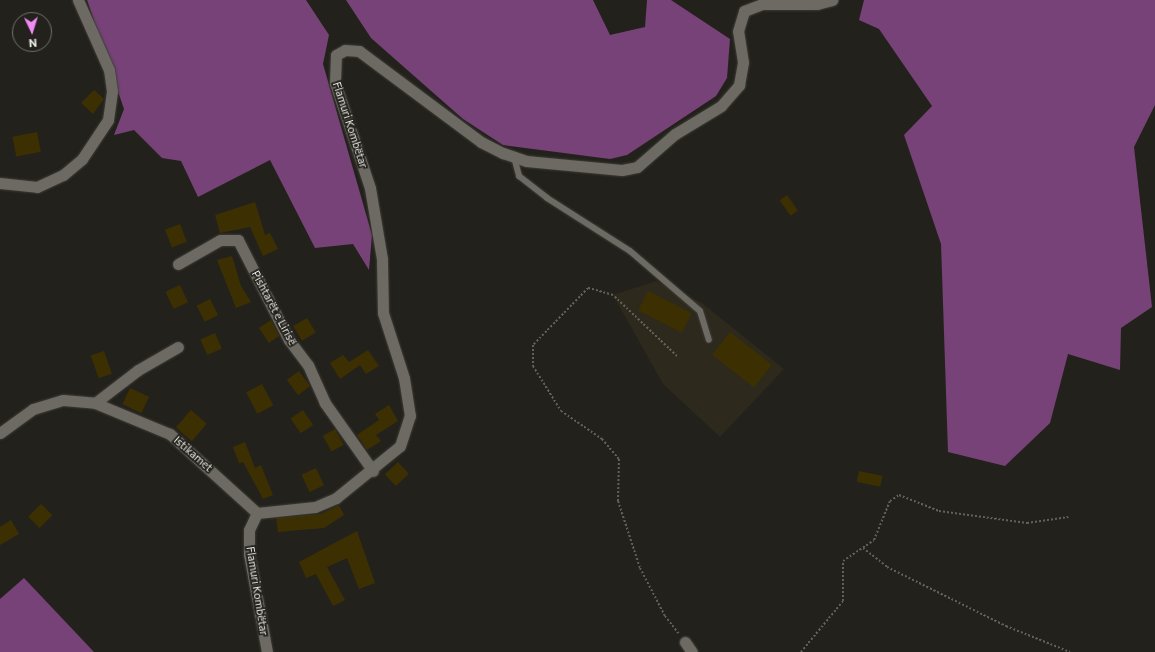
<!DOCTYPE html>
<html>
<head>
<meta charset="utf-8">
<style>
	body { margin:0 }
	#map { position:relative; width:1155px; height:652px; overflow:hidden; background:#23211b; font-family:Commissioner,sans-serif }
	div>[style] { position:absolute }
	.built>* { inset:0; background:#2d291d }
	.forest>* { inset:0; background:#764277 }
	.building>* { inset:0; background:#3c3003; transform-origin:0 0 }
	.path>* { height:2px; margin-top:-1px; transform-origin:0; background:repeating-linear-gradient(90deg,#61605a 0 2px,transparent 0 4px) }
	.roads { filter:drop-shadow(0 0 1px #3e3c37) drop-shadow(0 0 1px #3e3c37) }
	.service>* { height:6px; margin:-3px; padding:0 3px; transform-origin:3px; border-radius:3px; background:#6c6a62 }
	.minor>* { height:11px; margin:-5.5px; padding:0 5.5px; transform-origin:5.5px; border-radius:5.5px; background:#6c6a62 }
	.tertiary>* { height:11px; margin:-5.5px; padding:0 5.5px; transform-origin:5.5px; border-radius:5.5px; background:#6c6a62 }
	span { translate:-50% -50%; white-space:nowrap; text-align:center; line-height:1.15; -webkit-text-stroke:3.5px #23211b; paint-order:stroke }
	.street-label { font-size:11px; color:#ecebe6 }
	.north { position:absolute; left:12px; top:12px; width:40px; height:40px; box-sizing:border-box; background:#23211b; border:1px solid #73726c; border-radius:50%; rotate:176deg; font-size:11px; font-weight:700; line-height:16px; text-align:center; color:#ecebe6 }
	.north::after { content:''; display:block; margin:auto; width:14px; height:18px; background:#f18af4; clip-path:polygon(50% 0,100% 100%,50% 72%,0 100%) }
</style>
</head>
<body>
<div id="map">
	<div class="built">
		<div style="clip-path:polygon(656px 281px,702px 303px,784px 369px,720px 437px,663px 384px,613px 295px)"></div>
	</div>
	<div class="forest">
		<div style="clip-path:polygon(87px 0,306px 0,329px 35px,323px 64px,372px 235px,369px 270px,353px 244px,315px 248px,270px 160px,198px 197px,181px 161px,162px 158px,134px 130px,114px 135px,124px 109px)"></div>
		<div style="clip-path:polygon(346px 0,593px 0,610px 35px,645px 27px,647px 0,671px 0,730px 39px,727px 78px,716px 96px,627px 155px,610px 159px,503px 145px,463px 119px,371px 38px)"></div>
		<div style="clip-path:polygon(864px 0,1155px 0,1155px 105px,1134px 147px,1152px 307px,1121px 328px,1120px 370px,1068px 354px,1050px 423px,1005px 466px,948px 452px,941px 244px,904px 135px,932px 106px,879px 29px,859px 20px)"></div>
		<div style="clip-path:polygon(24px 578px,94px 652px,0 652px,0 599px)"></div>
	</div>
	<div class="building">
		<div style="clip-path:polygon(94px 90px,104px 99px,93px 114px,81px 103px)"></div>
		<div style="left:37px;top:132px;width:20px;height:25px;rotate:79deg"></div>
		<div style="left:787px;top:195px;width:19px;height:9px;rotate:55deg"></div>
		<div style="clip-path:polygon(255px 202px,265px 235px,270px 233px,278px 249px,263px 256px,250px 227px,220px 233px,215px 215px)"></div>
		<div style="left:180px;top:224px;width:19px;height:16px;rotate:69deg"></div>
		<div style="clip-path:polygon(232px 256px,241px 286px,251px 302px,236px 308px,217px 260px)"></div>
		<div style="left:180px;top:285px;width:19px;height:16px;rotate:65deg"></div>
		<div style="left:648px;top:291px;width:49px;height:22px;rotate:27deg"></div>
		<div style="left:210px;top:299px;width:18px;height:15px;rotate:63deg"></div>
		<div style="left:307px;top:318px;width:17px;height:16px;rotate:59deg"></div>
		<div style="clip-path:polygon(271px 320px,279px 336px,269px 343px,259px 328px)"></div>
		<div style="left:730px;top:332px;width:53px;height:29px;rotate:38deg"></div>
		<div style="left:215px;top:333px;width:17px;height:16px;rotate:66deg"></div>
		<div style="clip-path:polygon(368px 350px,379px 366px,366px 374px,360px 365px,340px 379px,330px 363px,343px 355px,349px 362px)"></div>
		<div style="left:104px;top:351px;width:24px;height:14px;rotate:71deg"></div>
		<div style="left:299px;top:371px;width:19px;height:15px;rotate:54deg"></div>
		<div style="left:262px;top:384px;width:24px;height:18px;rotate:62deg"></div>
		<div style="left:130px;top:388px;width:21px;height:18px;rotate:25deg"></div>
		<div style="clip-path:polygon(389px 405px,398px 421px,376px 435px,381px 441px,367px 450px,357px 435px,379px 420px,375px 414px)"></div>
		<div style="left:191px;top:410px;width:21px;height:23px;rotate:41deg"></div>
		<div style="left:303px;top:410px;width:18px;height:15px;rotate:56deg"></div>
		<div style="left:335px;top:429px;width:18px;height:14px;rotate:61deg"></div>
		<div style="clip-path:polygon(245px 442px,255px 468px,261px 465px,273px 495px,263px 499px,243px 462px,239px 463px,233px 447px)"></div>
		<div style="left:398px;top:462px;width:16px;height:18px;rotate:47deg"></div>
		<div style="left:316px;top:468px;width:19px;height:16px;rotate:65deg"></div>
		<div style="left:859px;top:471px;width:24px;height:11px;rotate:12deg"></div>
		<div style="left:41px;top:504px;width:16px;height:18px;rotate:45deg"></div>
		<div style="clip-path:polygon(339px 505px,344px 515px,324px 528px,278px 532px,276px 518px,321px 514px)"></div>
		<div style="clip-path:polygon(11px 520px,19px 534px,0 545px,0 527px)"></div>
		<div style="clip-path:polygon(357px 531px,375px 583px,359px 589px,347px 558px,327px 567px,345px 600px,333px 606px,316px 574px,306px 578px,299px 562px)"></div>
	</div>
	<div class="path">
		<div style="left:677px;top:356px;width:88px;rotate:-136.4deg"></div>
		<div style="left:613px;top:295px;width:26px;rotate:-164deg"></div>
		<div style="left:588px;top:288px;width:79px;rotate:134deg"></div>
		<div style="left:533px;top:345px;width:21px;rotate:90deg"></div>
		<div style="left:533px;top:366px;width:53px;rotate:58.1deg"></div>
		<div style="left:561px;top:411px;width:50px;rotate:34.3deg"></div>
		<div style="left:602px;top:439px;width:26px;rotate:50deg"></div>
		<div style="left:619px;top:459px;width:42px;rotate:91.4deg"></div>
		<div style="left:618px;top:501px;width:71px;rotate:71.8deg"></div>
		<div style="left:640px;top:568px;width:54px;rotate:62.5deg"></div>
		<div style="left:665px;top:616px;width:23px;rotate:52deg"></div>
		<div style="left:863px;top:548px;width:31px;rotate:38deg"></div>
		<div style="left:887px;top:567px;width:133px;rotate:26.4deg"></div>
		<div style="left:1006px;top:626px;width:69px;rotate:22.1deg"></div>
		<div style="left:801px;top:652px;width:66px;rotate:-50.5deg"></div>
		<div style="left:843px;top:601px;width:40px;rotate:-90deg"></div>
		<div style="left:843px;top:561px;width:37px;rotate:-34deg"></div>
		<div style="left:874px;top:540px;width:42px;rotate:-67.7deg"></div>
		<div style="left:890px;top:501px;width:11px;rotate:-34deg"></div>
		<div style="left:899px;top:495px;width:43px;rotate:21.8deg"></div>
		<div style="left:939px;top:511px;width:89px;rotate:7.8deg"></div>
		<div style="left:1027px;top:523px;width:42px;rotate:-8.1deg"></div>
	</div>
	<div class="roads">
		<div class="service">
			<div style="left:514px;top:157px;width:20px;rotate:75deg"></div>
			<div style="left:519px;top:176px;width:36px;rotate:38deg"></div>
			<div style="left:547px;top:198px;width:98px;rotate:32.6deg"></div>
			<div style="left:630px;top:251px;width:92px;rotate:40.6deg"></div>
			<div style="left:700px;top:311px;width:30px;rotate:73deg"></div>
		</div>
		<div class="minor">
			<div style="left:0;top:183px;width:37px;rotate:6deg"></div>
			<div style="left:37px;top:187px;width:29px;rotate:-25deg"></div>
			<div style="left:63px;top:175px;width:25px;rotate:-40deg"></div>
			<div style="left:82px;top:159px;width:47px;rotate:-56.3deg"></div>
			<div style="left:108px;top:120px;width:29px;rotate:-82deg"></div>
			<div style="left:112px;top:91px;width:21px;rotate:-98deg"></div>
			<div style="left:109px;top:70px;width:77px;rotate:-113.9deg"></div>
			<div style="left:178px;top:264px;width:48px;rotate:-29.7deg"></div>
			<div style="left:220px;top:240px;width:18px"></div>
			<div style="left:238px;top:240px;width:112px;rotate:63deg"></div>
			<div style="left:289px;top:340px;width:31px;rotate:53deg"></div>
			<div style="left:308px;top:365px;width:42px;rotate:65.9deg"></div>
			<div style="left:325px;top:403px;width:83px;rotate:54.8deg"></div>
			<div style="left:95px;top:403px;width:54px;rotate:-37.5deg"></div>
			<div style="left:138px;top:370px;width:46px;rotate:-29.9deg"></div>
			<div style="left:0;top:433px;width:41px;rotate:-36deg"></div>
			<div style="left:33px;top:409px;width:31px;rotate:-17deg"></div>
			<div style="left:63px;top:400px;width:32px;rotate:5deg"></div>
			<div style="left:95px;top:403px;width:81px;rotate:22.5deg"></div>
			<div style="left:170px;top:434px;width:118px;rotate:42.2deg"></div>
			<div style="left:685px;top:642px;width:12px;rotate:55deg"></div>
		</div>
		<div class="tertiary">
			<div style="left:267px;top:652px;width:100px;rotate:-100.4deg"></div>
			<div style="left:249px;top:554px;width:24px;rotate:-90deg"></div>
			<div style="left:249px;top:530px;width:19px;rotate:-65deg"></div>
			<div style="left:257px;top:513px;width:58px;rotate:-5.9deg"></div>
			<div style="left:315px;top:507px;width:23px;rotate:-23deg"></div>
			<div style="left:336px;top:498px;width:82px;rotate:-39.1deg"></div>
			<div style="left:400px;top:446px;width:32px;rotate:-72deg"></div>
			<div style="left:410px;top:416px;width:38px;rotate:-99deg"></div>
			<div style="left:404px;top:378px;width:68px;rotate:-107.9deg"></div>
			<div style="left:383px;top:313px;width:54px;rotate:-91.1deg"></div>
			<div style="left:382px;top:259px;width:72px;rotate:-99.6deg"></div>
			<div style="left:370px;top:188px;width:111px;rotate:-108.4deg"></div>
			<div style="left:335px;top:83px;width:28px;rotate:-88deg"></div>
			<div style="left:336px;top:55px;width:10px;rotate:-29deg"></div>
			<div style="left:345px;top:50px;width:14px;rotate:4deg"></div>
			<div style="left:359px;top:51px;width:152px;rotate:36.7deg"></div>
			<div style="left:481px;top:142px;width:25px;rotate:27deg"></div>
			<div style="left:503px;top:153px;width:24px;rotate:19deg"></div>
			<div style="left:526px;top:161px;width:96px;rotate:5.4deg"></div>
			<div style="left:622px;top:170px;width:15px;rotate:-11deg"></div>
			<div style="left:637px;top:167px;width:50px;rotate:-41deg"></div>
			<div style="left:675px;top:134px;width:54px;rotate:-31.3deg"></div>
			<div style="left:721px;top:106px;width:28px;rotate:-49deg"></div>
			<div style="left:739px;top:85px;width:23px;rotate:-80deg"></div>
			<div style="left:743px;top:62px;width:31px;rotate:-99deg"></div>
			<div style="left:738px;top:31px;width:21px;rotate:-73deg"></div>
			<div style="left:744px;top:11px;width:19px;rotate:-21deg"></div>
			<div style="left:762px;top:4px;width:55px"></div>
			<div style="left:817px;top:4px;width:16px;rotate:-15deg"></div>
		</div>
	</div>
	<div class="street-label">
		<span style="left:350px;top:125px;rotate:72deg">Flamuri Kombëtar</span>
		<span style="left:274px;top:308px;rotate:62deg">Pishtarët e Lirisë</span>
		<span style="left:193px;top:454px;rotate:41deg">Istikamet</span>
		<span style="left:257px;top:591px;rotate:81deg">Flamuri Kombëtar</span>
	</div>
	<div class="north">N</div>
</div>
</body>
</html>
